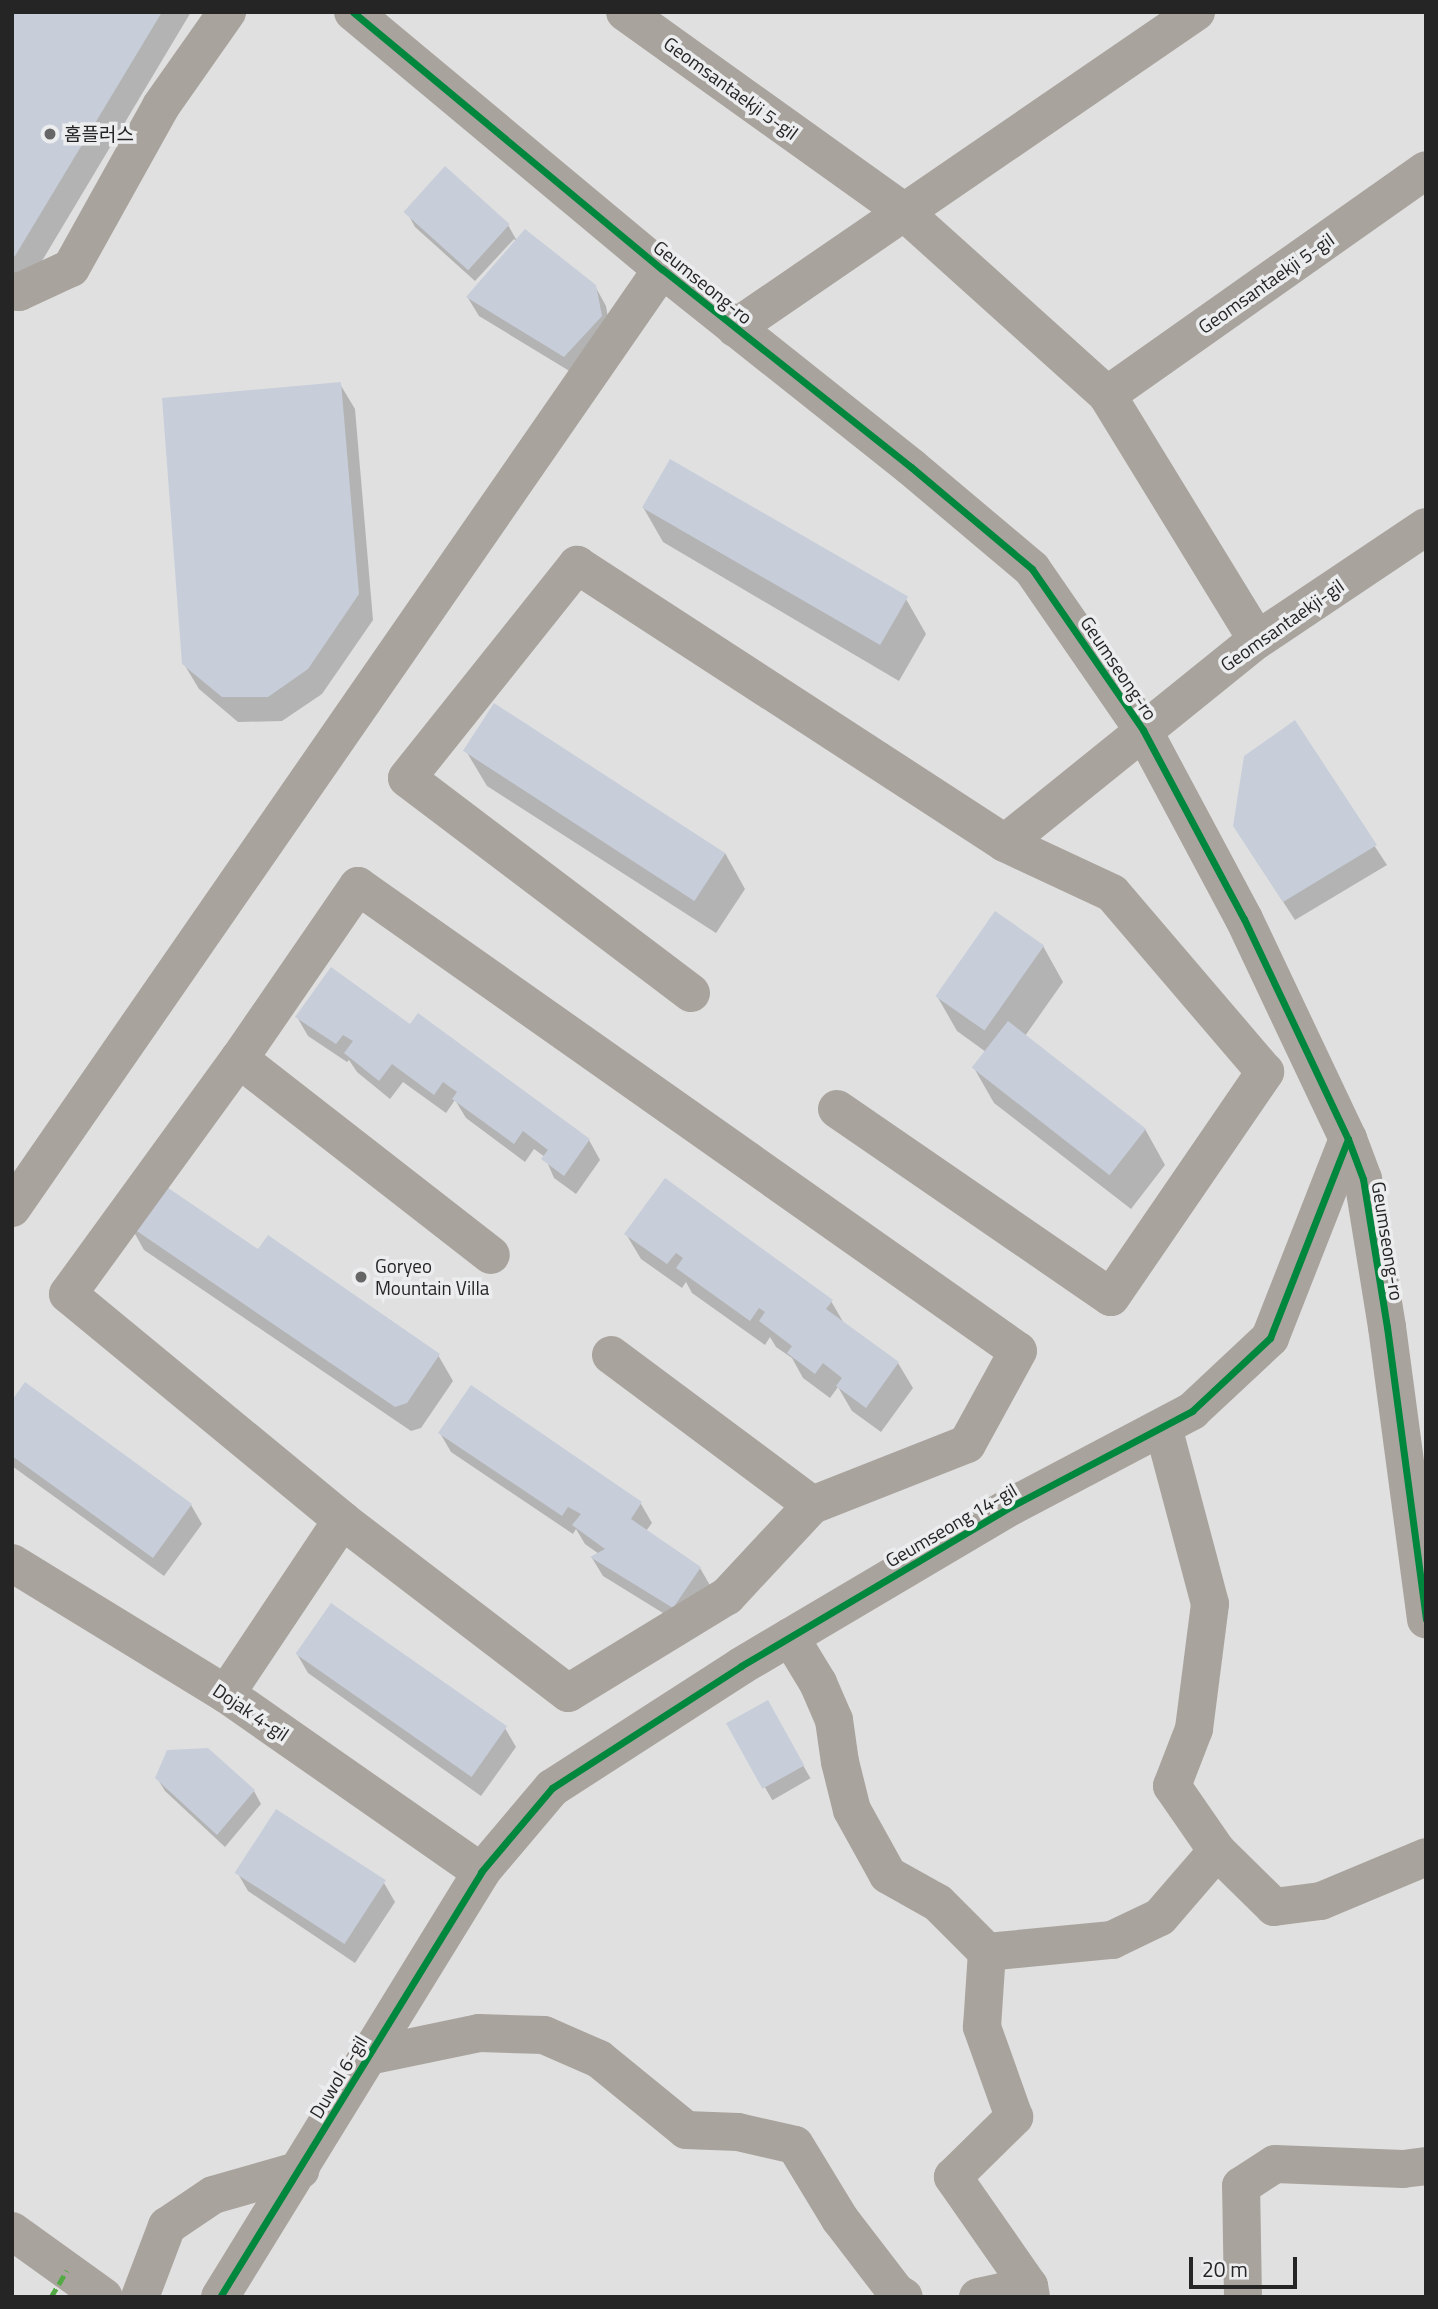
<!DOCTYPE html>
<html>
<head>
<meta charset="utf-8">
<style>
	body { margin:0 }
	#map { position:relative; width:1438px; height:2309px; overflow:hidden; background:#e0e0e0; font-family:"Titillium Web","Noto Sans KR",sans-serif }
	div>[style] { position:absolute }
	.shadow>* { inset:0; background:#0003; transform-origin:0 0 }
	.building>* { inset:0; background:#c7ceda; transform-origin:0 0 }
	.minor>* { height:38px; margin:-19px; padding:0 19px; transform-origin:19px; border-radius:19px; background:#a9a39d }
	.quiet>* { height:5px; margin-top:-2.5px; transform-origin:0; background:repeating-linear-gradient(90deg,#53aa44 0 10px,transparent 0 15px) }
	.cycleway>* { height:7px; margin:-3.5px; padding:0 3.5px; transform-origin:3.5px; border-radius:3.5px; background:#00873e }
	.dots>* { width:19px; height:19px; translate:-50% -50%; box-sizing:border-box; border:4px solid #ecedee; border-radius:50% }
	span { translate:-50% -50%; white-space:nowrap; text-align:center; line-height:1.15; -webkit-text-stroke:7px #ecedee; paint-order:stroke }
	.street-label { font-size:19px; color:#252525 }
	.poi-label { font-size:19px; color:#252525 }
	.left { translate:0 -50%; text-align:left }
	.frame { position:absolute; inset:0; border:14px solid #252525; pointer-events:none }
	.scale { position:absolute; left:1189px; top:2257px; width:108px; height:32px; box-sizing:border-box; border:4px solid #252525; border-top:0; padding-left:9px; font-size:21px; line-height:24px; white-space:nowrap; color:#252525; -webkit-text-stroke:5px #ecedee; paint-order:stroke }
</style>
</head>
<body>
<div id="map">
	<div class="shadow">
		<div style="clip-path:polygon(12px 12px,191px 12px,30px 281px,12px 283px)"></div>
		<div style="clip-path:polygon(408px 214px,508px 225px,517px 241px,595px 286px,606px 306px,611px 336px,576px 375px,479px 316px,468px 298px,516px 241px,514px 239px,475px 281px,415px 227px)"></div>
		<div style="clip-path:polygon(340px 384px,355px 409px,373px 620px,322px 694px,282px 721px,238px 722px,199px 689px,184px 664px)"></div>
		<div style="clip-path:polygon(643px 507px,906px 599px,926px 634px,899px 681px,663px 542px)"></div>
		<div style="clip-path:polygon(1294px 723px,1387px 865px,1295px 920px,1246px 845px)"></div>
		<div style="clip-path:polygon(466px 751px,725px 853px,745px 889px,716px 933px,487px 786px)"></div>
		<div style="clip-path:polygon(1043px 946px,1063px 982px,1025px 1036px,1145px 1129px,1165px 1165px,1131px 1209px,994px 1103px,974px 1068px,986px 1052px,957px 1031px,937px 996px)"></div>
		<div style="clip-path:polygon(297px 1017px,410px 1027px,589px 1140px,600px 1160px,576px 1194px,554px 1178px,545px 1157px,534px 1149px,525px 1162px,466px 1118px,455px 1100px,446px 1113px,403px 1082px,390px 1099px,357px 1072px,349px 1060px,347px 1062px,308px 1036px)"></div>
		<div style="clip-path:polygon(130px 1225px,258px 1252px,438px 1355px,453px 1381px,421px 1428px,411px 1431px,144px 1250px)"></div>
		<div style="clip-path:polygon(626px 1234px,831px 1301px,845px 1325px,898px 1363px,913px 1388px,881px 1432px,852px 1411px,838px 1387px,830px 1398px,803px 1378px,792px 1358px,776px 1347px,770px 1337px,765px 1345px,692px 1293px,686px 1282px,682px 1288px,641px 1259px)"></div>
		<div style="clip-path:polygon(12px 1403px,191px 1505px,202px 1524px,164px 1576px,12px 1466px)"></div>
		<div style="clip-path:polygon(440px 1433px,641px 1504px,652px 1523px,646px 1531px,700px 1568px,711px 1587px,684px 1626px,603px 1576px,592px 1558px,599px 1554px,585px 1544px,576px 1529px,573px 1534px,451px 1452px)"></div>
		<div style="clip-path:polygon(297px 1654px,505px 1728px,516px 1747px,481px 1796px,308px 1673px)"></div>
		<div style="left:767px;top:1703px;width:87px;height:44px;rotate:60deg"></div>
		<div style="clip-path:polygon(207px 1750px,254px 1791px,261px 1804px,225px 1847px,165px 1791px,157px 1778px)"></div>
		<div style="clip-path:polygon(276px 1812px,384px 1883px,395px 1902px,355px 1963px,248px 1891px,237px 1872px)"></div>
	</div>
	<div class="building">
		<div style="clip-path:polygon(12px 12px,162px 12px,15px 256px,12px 257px)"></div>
		<div style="left:445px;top:166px;width:87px;height:62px;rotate:42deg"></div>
		<div style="clip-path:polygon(525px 229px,596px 285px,602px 316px,564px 357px,466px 297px)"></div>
		<div style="clip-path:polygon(341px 382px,359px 594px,308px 669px,268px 697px,222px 697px,182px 664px,162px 398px)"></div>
		<div style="left:670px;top:459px;width:275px;height:56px;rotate:30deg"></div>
		<div style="left:494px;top:703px;width:276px;height:57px;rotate:33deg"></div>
		<div style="clip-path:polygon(1295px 720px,1377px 845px,1283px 902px,1233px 826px,1244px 756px)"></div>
		<div style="left:995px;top:911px;width:60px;height:104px;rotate:35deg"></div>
		<div style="clip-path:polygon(331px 967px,410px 1024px,418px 1013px,590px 1139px,564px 1176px,541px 1159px,548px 1150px,523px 1131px,514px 1144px,452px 1099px,457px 1092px,443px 1082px,434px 1095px,392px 1064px,379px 1081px,344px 1053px,353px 1041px,343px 1035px,336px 1044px,295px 1017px)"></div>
		<div style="left:1008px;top:1021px;width:175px;height:59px;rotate:38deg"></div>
		<div style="clip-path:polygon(665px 1178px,833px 1300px,826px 1309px,899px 1362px,866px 1408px,836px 1386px,842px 1378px,823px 1363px,815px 1374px,787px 1353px,792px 1346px,759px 1321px,765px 1312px,759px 1308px,750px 1321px,676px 1268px,683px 1258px,676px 1253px,667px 1264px,624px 1234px)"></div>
		<div style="clip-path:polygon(158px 1181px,258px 1249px,268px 1235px,440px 1354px,407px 1403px,395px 1407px,128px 1225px)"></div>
		<div style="clip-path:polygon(25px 1382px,192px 1504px,153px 1558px,12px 1456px,12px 1400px)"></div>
		<div style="clip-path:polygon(471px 1385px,642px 1502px,631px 1519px,701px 1567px,673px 1608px,590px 1557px,605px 1549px,572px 1525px,581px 1514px,568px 1507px,562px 1516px,438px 1433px)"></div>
		<div style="left:331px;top:1603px;width:215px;height:62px;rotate:35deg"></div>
		<div style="left:768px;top:1700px;width:75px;height:48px;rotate:61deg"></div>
		<div style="clip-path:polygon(208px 1748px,255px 1790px,217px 1835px,155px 1778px,167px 1750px)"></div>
		<div style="left:276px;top:1809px;width:131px;height:76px;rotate:33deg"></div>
	</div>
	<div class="minor">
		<div style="left:353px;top:12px;width:402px;rotate:39.8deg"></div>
		<div style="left:662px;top:269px;width:318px;rotate:38.5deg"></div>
		<div style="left:911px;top:467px;width:158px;rotate:40.1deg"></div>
		<div style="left:1032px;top:569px;width:196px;rotate:55.4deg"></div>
		<div style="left:1143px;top:730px;width:214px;rotate:61.9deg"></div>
		<div style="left:1244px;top:919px;width:243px;rotate:64.7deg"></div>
		<div style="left:1348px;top:1139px;width:43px;rotate:69.4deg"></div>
		<div style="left:1363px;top:1179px;width:150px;rotate:80.8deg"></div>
		<div style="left:1387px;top:1327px;width:295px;rotate:82.4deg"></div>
		<div style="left:625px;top:12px;width:343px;rotate:35.6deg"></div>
		<div style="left:904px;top:212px;width:273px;rotate:42deg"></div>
		<div style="left:1107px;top:395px;width:287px;rotate:58.5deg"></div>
		<div style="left:12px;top:291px;width:7px;rotate:8deg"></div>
		<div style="left:19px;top:292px;width:57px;rotate:-24.8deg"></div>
		<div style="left:71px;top:268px;width:185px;rotate:-60.9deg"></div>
		<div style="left:161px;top:106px;width:115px;rotate:-54.9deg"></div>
		<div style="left:735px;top:328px;width:559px;rotate:-34.43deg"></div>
		<div style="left:1107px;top:395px;width:390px;rotate:-35.2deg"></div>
		<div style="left:358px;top:886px;width:807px;rotate:35.17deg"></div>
		<div style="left:1018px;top:1351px;width:106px;rotate:118.7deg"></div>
		<div style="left:967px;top:1444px;width:167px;rotate:158.5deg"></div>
		<div style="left:812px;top:1505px;width:125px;rotate:133deg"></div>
		<div style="left:727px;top:1596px;width:186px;rotate:148.6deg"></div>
		<div style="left:568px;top:1693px;width:285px;rotate:-142.6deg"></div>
		<div style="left:342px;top:1520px;width:355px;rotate:-140.5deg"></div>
		<div style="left:68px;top:1294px;width:291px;rotate:-54deg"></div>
		<div style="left:239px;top:1059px;width:210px;rotate:-55.5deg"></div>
		<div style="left:691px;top:993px;width:356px;rotate:-142.9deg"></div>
		<div style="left:407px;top:778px;width:273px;rotate:-51.4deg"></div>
		<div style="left:577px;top:565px;width:510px;rotate:33.01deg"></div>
		<div style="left:239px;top:1059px;width:319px;rotate:37.9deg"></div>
		<div style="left:837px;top:1109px;width:332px;rotate:34.5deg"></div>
		<div style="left:1111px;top:1297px;width:273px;rotate:-55.6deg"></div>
		<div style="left:1265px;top:1072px;width:235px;rotate:-130.5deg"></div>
		<div style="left:1112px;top:893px;width:118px;rotate:-155deg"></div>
		<div style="left:1005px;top:843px;width:324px;rotate:-38.9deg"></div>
		<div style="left:1257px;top:640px;width:203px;rotate:-33.8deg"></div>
		<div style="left:12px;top:1208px;width:1142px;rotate:-55.31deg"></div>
		<div style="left:611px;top:1355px;width:251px;rotate:36.7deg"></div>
		<div style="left:1163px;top:1427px;width:183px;rotate:75.1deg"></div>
		<div style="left:1210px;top:1604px;width:126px;rotate:97.3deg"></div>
		<div style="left:1194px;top:1729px;width:61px;rotate:111.1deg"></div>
		<div style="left:1172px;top:1786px;width:79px;rotate:55.3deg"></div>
		<div style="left:1217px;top:1851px;width:80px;rotate:44.5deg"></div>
		<div style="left:1274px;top:1907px;width:47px;rotate:-7.3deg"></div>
		<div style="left:1321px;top:1901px;width:114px;rotate:-22.7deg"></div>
		<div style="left:12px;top:1563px;width:251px;rotate:31.5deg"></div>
		<div style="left:226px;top:1694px;width:311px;rotate:34.9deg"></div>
		<div style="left:790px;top:1637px;width:54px;rotate:58.7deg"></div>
		<div style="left:818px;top:1683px;width:40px;rotate:66.6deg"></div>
		<div style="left:834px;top:1720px;width:42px;rotate:81.9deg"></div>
		<div style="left:840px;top:1762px;width:49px;rotate:76deg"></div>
		<div style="left:852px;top:1810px;width:74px;rotate:61deg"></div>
		<div style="left:888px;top:1875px;width:57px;rotate:29.2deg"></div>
		<div style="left:938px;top:1903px;width:69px;rotate:45deg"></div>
		<div style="left:226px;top:1694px;width:209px;rotate:-56.3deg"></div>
		<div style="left:369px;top:2056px;width:112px;rotate:-11.8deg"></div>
		<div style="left:479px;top:2033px;width:65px;rotate:1.8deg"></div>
		<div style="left:544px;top:2035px;width:60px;rotate:23.6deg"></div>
		<div style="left:599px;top:2059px;width:112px;rotate:39.2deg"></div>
		<div style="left:686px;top:2130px;width:52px;rotate:2.2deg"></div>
		<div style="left:738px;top:2132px;width:58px;rotate:12.8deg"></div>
		<div style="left:795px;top:2145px;width:87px;rotate:58.7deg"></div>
		<div style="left:840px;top:2219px;width:92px;rotate:52.5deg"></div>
		<div style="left:896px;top:2292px;width:9px;rotate:32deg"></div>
		<div style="left:12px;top:2231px;width:113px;rotate:35.7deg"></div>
		<div style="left:140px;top:2297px;width:76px;rotate:-69.2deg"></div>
		<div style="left:167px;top:2226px;width:55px;rotate:-34deg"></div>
		<div style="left:213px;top:2195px;width:91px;rotate:-16deg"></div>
		<div style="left:220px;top:2297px;width:499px;rotate:-58.4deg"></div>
		<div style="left:481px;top:1872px;width:110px;rotate:-49.8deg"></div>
		<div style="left:552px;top:1788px;width:225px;rotate:-32.8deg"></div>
		<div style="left:741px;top:1666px;width:315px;rotate:-30.6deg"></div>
		<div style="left:1012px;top:1506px;width:204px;rotate:-27.8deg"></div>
		<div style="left:1192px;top:1411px;width:107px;rotate:-43.1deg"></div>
		<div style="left:1270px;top:1338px;width:214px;rotate:-68.6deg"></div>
		<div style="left:978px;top:2297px;width:52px;rotate:-12.2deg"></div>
		<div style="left:1031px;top:2297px;width:11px;rotate:-100deg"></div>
		<div style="left:1029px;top:2286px;width:133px;rotate:-124.9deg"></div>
		<div style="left:953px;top:2177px;width:86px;rotate:-44.5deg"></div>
		<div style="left:1014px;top:2117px;width:96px;rotate:-109.6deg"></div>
		<div style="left:982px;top:2027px;width:75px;rotate:-86.2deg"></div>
		<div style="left:987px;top:1952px;width:126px;rotate:-5.5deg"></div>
		<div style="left:1112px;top:1940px;width:53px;rotate:-25.6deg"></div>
		<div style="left:1160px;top:1917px;width:87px;rotate:-49.2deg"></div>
		<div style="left:1243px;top:2297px;width:111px;rotate:-91deg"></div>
		<div style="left:1241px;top:2186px;width:40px;rotate:-32.9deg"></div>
		<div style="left:1275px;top:2164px;width:128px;rotate:2.2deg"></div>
		<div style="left:1403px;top:2169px;width:23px;rotate:-7deg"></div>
	</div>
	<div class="quiet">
		<div style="left:51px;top:2297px;width:31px;rotate:-59deg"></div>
	</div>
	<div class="cycleway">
		<div style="left:353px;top:12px;width:402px;rotate:39.8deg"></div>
		<div style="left:662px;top:269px;width:318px;rotate:38.5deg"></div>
		<div style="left:911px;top:467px;width:158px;rotate:40.1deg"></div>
		<div style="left:1032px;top:569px;width:196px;rotate:55.4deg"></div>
		<div style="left:1143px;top:730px;width:214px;rotate:61.9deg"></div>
		<div style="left:1244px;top:919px;width:243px;rotate:64.7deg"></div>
		<div style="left:1348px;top:1139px;width:43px;rotate:69.4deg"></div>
		<div style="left:1363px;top:1179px;width:150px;rotate:80.8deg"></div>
		<div style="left:1387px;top:1327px;width:295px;rotate:82.4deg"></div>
		<div style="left:220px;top:2297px;width:499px;rotate:-58.4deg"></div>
		<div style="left:481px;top:1872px;width:110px;rotate:-49.8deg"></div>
		<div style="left:552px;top:1788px;width:225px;rotate:-32.8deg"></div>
		<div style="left:741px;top:1666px;width:315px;rotate:-30.6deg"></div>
		<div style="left:1012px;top:1506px;width:204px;rotate:-27.8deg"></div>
		<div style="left:1192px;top:1411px;width:107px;rotate:-43.1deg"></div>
		<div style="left:1270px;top:1338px;width:214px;rotate:-68.6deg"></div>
	</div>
	<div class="dots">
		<div style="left:50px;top:134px;background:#666"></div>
		<div style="left:361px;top:1277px;background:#666"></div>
	</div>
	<div class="street-label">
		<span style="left:731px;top:88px;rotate:36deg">Geomsantaekji 5-gil</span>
		<span style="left:703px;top:282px;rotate:39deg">Geumseong-ro</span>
		<span style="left:1266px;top:283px;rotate:-35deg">Geomsantaekji 5-gil</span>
		<span style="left:1282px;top:625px;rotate:-35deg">Geomsantaekji-gil</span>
		<span style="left:1119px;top:668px;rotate:56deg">Geumseong-ro</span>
		<span style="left:1388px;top:1241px;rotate:81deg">Geumseong-ro</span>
		<span style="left:951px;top:1525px;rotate:-30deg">Geumseong 14-gil</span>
		<span style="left:251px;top:1712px;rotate:34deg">Dojak 4-gil</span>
		<span style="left:338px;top:2077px;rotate:-59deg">Duwol 6-gil</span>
	</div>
	<div class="poi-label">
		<span class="left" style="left:64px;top:134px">홈플러스</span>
		<span class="left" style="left:375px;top:1277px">Goryeo<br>Mountain Villa</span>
	</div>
	<div class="frame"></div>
	<div class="scale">20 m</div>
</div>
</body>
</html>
